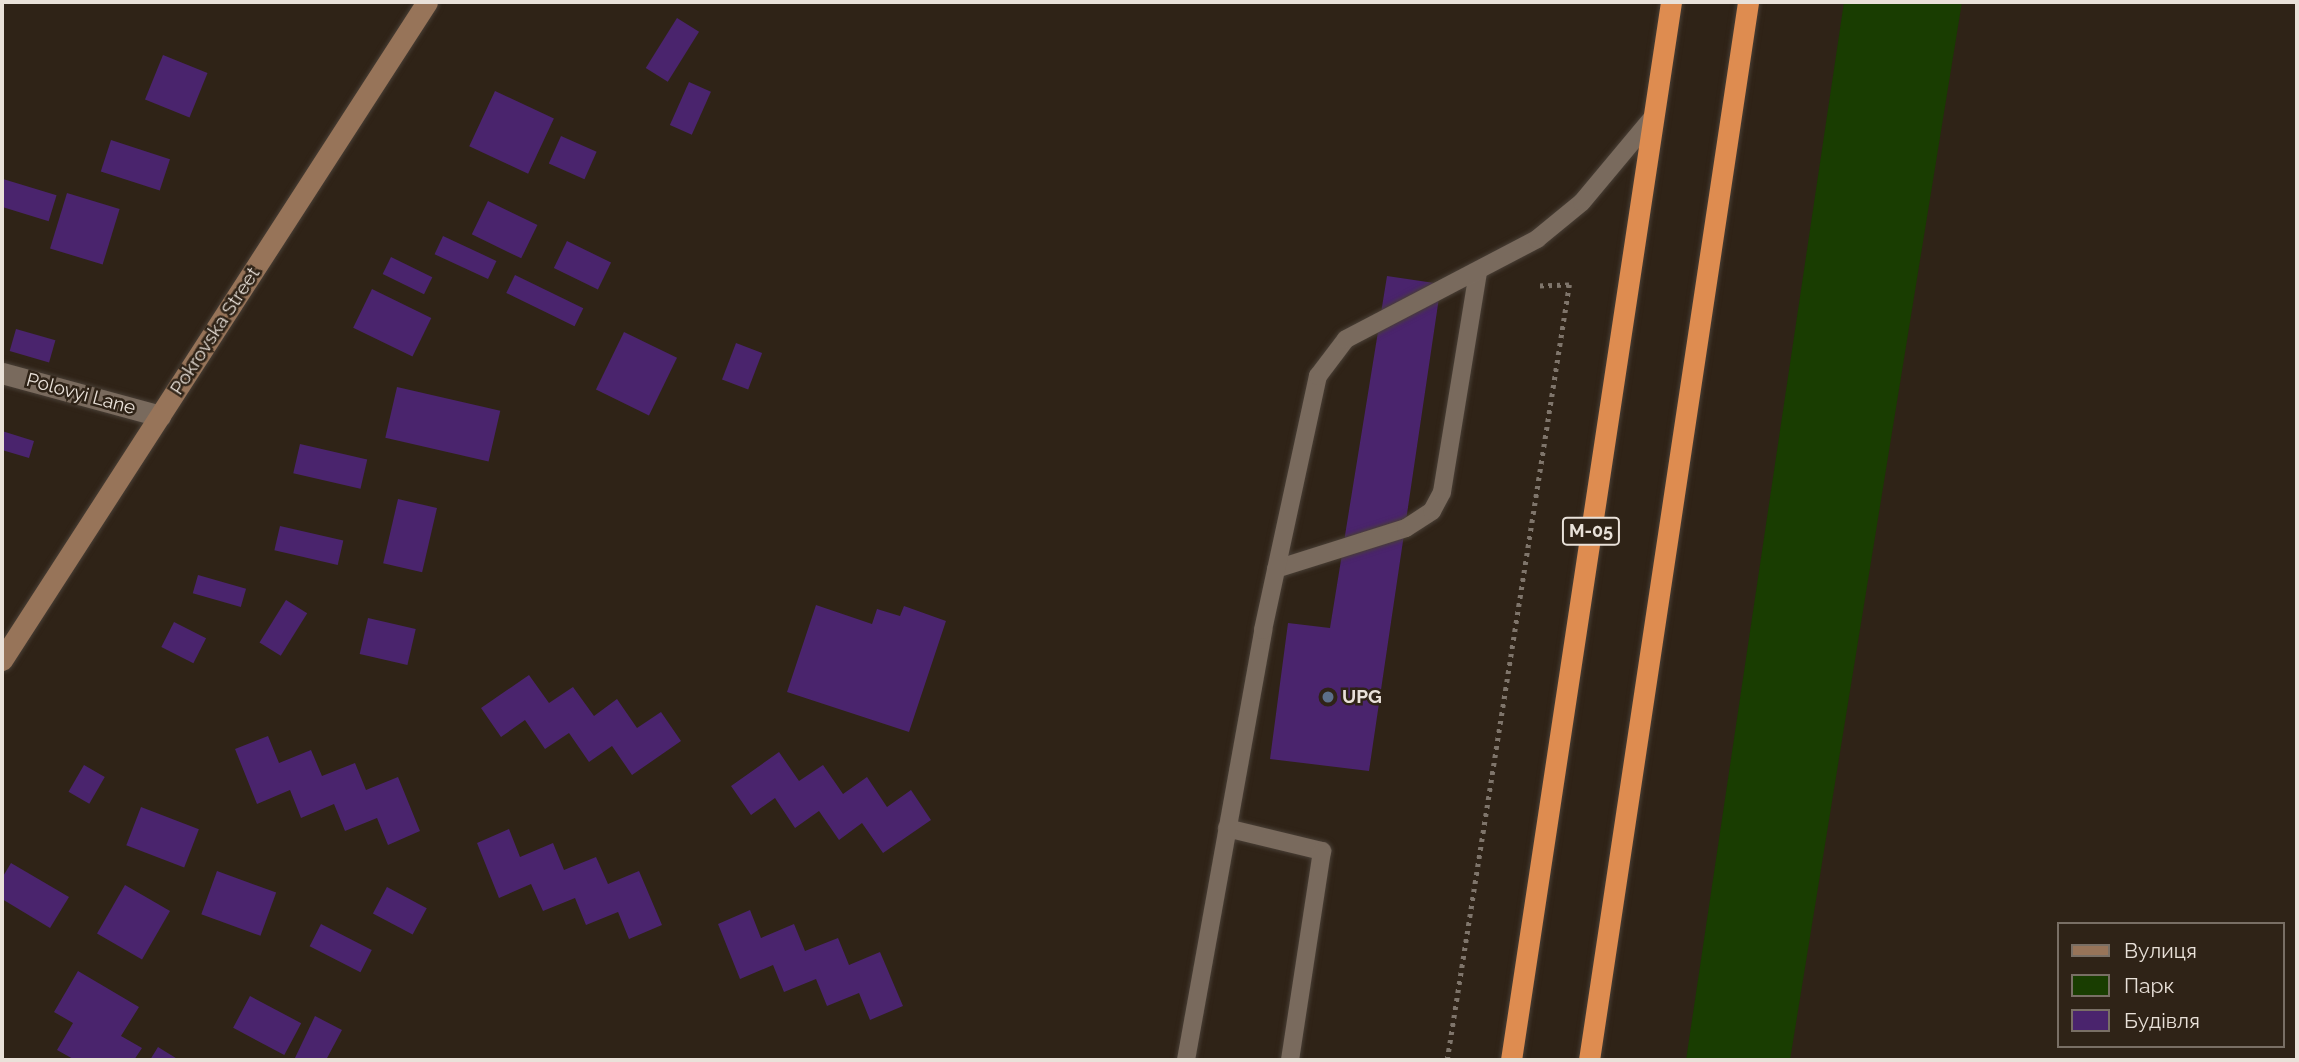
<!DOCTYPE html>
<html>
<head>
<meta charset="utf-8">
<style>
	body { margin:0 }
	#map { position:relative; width:2299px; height:1062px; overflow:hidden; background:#2f2317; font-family:Raleway,sans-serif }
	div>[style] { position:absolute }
	.green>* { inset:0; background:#193d01 }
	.building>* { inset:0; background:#4a246d; transform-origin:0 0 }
	.path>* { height:4.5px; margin-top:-2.25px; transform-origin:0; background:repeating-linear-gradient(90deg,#7f756b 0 3.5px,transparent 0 8.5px) }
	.roads { filter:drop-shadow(0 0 2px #493f36) drop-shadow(0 0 2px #493f36) }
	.lane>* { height:18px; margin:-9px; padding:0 9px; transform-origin:9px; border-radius:9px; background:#796a5d }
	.street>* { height:21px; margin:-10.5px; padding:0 10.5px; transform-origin:10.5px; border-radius:10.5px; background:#796a5d }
	.secondary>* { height:21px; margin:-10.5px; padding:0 10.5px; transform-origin:10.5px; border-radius:10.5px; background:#977459 }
	.highway>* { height:21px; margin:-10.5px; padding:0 10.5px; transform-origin:10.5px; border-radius:10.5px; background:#de8c50 }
	.dots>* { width:19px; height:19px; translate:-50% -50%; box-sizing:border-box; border:4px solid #2f2317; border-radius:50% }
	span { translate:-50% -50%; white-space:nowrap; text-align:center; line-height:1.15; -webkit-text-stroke:5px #2f2317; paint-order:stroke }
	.shield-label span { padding:2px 5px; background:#2f2317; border:2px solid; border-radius:5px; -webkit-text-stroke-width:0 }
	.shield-label { font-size:18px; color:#e9e1d9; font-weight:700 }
	.street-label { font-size:19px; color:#e9e1d9 }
	.poi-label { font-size:19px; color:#e9e1d9; font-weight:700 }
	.left { translate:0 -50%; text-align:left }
	.frame { position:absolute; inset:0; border:4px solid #e9e1d9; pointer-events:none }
	.legend { position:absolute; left:2057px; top:922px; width:228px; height:126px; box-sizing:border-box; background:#2f2317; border:2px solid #796f65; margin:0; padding:9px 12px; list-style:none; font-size:21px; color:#e9e1d9 }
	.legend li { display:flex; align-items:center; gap:14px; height:35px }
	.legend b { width:35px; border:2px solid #796f65 }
</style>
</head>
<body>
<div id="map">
	<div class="green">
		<div style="clip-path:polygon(1844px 2px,1962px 2px,1790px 1060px,1686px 1060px)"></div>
	</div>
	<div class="building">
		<div style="left:677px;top:18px;width:26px;height:59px;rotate:32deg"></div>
		<div style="left:163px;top:55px;width:48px;height:48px;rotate:22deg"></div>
		<div style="left:689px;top:82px;width:24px;height:47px;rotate:24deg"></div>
		<div style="left:495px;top:91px;width:65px;height:61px;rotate:25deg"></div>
		<div style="left:561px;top:136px;width:39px;height:30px;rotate:24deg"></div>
		<div style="left:111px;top:140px;width:62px;height:33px;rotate:18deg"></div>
		<div style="left:3px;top:179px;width:56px;height:27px;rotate:17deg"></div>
		<div style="left:67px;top:193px;width:55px;height:58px;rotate:17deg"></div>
		<div style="left:488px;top:201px;width:55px;height:37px;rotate:26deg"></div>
		<div style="left:443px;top:236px;width:59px;height:20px;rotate:25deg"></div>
		<div style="left:567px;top:241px;width:49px;height:30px;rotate:26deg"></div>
		<div style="left:391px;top:257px;width:46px;height:19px;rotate:26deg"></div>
		<div style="left:515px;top:275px;width:76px;height:20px;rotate:26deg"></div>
		<div style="clip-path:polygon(1387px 276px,1441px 284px,1369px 771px,1270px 759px,1288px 623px,1330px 628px)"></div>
		<div style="left:372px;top:289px;width:66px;height:43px;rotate:26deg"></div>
		<div style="left:16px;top:329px;width:41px;height:23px;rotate:16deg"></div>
		<div style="left:624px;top:332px;width:59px;height:64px;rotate:26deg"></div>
		<div style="left:736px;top:343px;width:28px;height:39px;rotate:21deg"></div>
		<div style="left:397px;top:387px;width:106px;height:52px;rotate:13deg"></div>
		<div style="clip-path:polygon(2px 431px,34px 441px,29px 458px,2px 450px)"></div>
		<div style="left:300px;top:444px;width:69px;height:30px;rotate:13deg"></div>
		<div style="left:398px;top:499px;width:40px;height:66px;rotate:13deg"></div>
		<div style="left:280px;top:526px;width:65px;height:25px;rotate:13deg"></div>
		<div style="left:198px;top:575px;width:50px;height:19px;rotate:16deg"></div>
		<div style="left:286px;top:600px;width:25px;height:50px;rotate:32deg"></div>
		<div style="clip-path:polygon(816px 605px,872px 624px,877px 609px,900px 616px,904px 606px,946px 621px,909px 732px,787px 692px)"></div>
		<div style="left:368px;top:618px;width:49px;height:37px;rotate:13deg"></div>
		<div style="left:174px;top:622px;width:36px;height:28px;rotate:27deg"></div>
		<div style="clip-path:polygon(529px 675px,549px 703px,573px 687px,594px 716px,617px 699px,637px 728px,661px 712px,681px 741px,632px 775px,612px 746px,589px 762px,569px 733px,545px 749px,525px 720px,501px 737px,481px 708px)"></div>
		<div style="clip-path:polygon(268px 736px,279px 763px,311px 750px,322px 776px,355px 763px,366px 790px,398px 777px,420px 831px,388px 845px,377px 818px,345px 831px,334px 804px,301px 818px,290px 790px,257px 804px,235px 749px)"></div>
		<div style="clip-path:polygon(779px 752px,799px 781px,823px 765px,843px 794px,867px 777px,887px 807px,911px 790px,931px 820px,883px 853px,862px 823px,839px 840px,819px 811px,795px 828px,775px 798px,751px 815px,731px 786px)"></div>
		<div style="left:84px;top:765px;width:24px;height:31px;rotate:30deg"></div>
		<div style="left:141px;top:807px;width:62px;height:41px;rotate:21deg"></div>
		<div style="clip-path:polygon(509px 829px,520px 857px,553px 843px,564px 870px,596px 857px,608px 884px,639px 871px,662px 925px,629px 939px,618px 912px,586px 925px,575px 898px,543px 911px,531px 884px,499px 898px,477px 843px)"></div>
		<div style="clip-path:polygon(11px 863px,69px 897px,50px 928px,2px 899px,2px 878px)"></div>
		<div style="left:217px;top:871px;width:63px;height:46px;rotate:20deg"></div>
		<div style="left:125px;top:885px;width:52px;height:56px;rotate:30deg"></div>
		<div style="left:387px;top:887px;width:45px;height:30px;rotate:28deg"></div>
		<div style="clip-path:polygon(750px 910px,761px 938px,794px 924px,805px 951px,838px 938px,849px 965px,880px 952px,903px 1006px,870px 1020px,859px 993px,827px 1006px,816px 979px,784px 992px,773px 965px,740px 979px,718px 924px)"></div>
		<div style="left:321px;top:924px;width:57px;height:25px;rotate:27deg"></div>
		<div style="clip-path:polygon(78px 971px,139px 1007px,121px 1036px,142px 1048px,134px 1060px,75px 1060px,57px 1050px,73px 1023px,54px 1012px)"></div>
		<div style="left:250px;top:996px;width:58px;height:36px;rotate:28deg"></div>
		<div style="clip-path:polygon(315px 1016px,342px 1030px,326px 1060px,294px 1060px)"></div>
		<div style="clip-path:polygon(158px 1047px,179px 1060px,150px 1060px)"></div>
	</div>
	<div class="path">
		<div style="left:1447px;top:1060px;width:785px;rotate:-81.05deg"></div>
		<div style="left:1569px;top:285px;width:31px;rotate:178deg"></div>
	</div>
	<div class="roads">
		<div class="lane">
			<div style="left:1276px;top:569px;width:136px;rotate:-17.5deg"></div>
			<div style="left:1406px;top:528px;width:31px;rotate:-33deg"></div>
			<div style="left:1432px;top:511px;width:21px;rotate:-62deg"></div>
			<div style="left:1442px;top:492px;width:222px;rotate:-80.7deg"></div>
			<div style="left:1227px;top:828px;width:98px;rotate:13.6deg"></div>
			<div style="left:1322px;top:851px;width:211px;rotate:98.7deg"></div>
			<div style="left:1186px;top:1060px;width:437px;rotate:-79.8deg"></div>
			<div style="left:1263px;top:630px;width:260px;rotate:-77.8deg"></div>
			<div style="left:1318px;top:376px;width:46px;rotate:-52.9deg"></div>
			<div style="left:1346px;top:339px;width:216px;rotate:-27.6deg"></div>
			<div style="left:1537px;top:239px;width:58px;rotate:-39.4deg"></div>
			<div style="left:1582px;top:202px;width:112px;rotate:-50.1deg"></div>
		</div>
		<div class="street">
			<div style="left:2px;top:373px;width:164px;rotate:15.2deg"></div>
		</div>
		<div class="secondary">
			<div style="left:2px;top:660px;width:783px;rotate:-57.14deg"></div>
		</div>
		<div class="highway">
			<div style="left:1511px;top:1060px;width:1070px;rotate:-81.4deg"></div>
			<div style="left:1589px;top:1060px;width:1070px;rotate:-81.45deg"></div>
		</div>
	</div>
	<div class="dots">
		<div style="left:1328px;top:697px;background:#5c6f8a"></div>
	</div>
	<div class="shield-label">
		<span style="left:1591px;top:531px">М-05</span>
	</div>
	<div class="street-label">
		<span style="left:215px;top:331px;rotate:-57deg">Pokrovska Street</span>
		<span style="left:81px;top:394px;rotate:15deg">Polovyi Lane</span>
	</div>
	<div class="poi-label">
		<span class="left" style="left:1342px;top:697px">UPG</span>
	</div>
	<div class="frame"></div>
	<ul class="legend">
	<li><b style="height:9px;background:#977459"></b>Вулиця</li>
	<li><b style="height:19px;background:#193d01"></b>Парк</li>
	<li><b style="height:19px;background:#4a246d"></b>Будівля</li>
	</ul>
</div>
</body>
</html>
